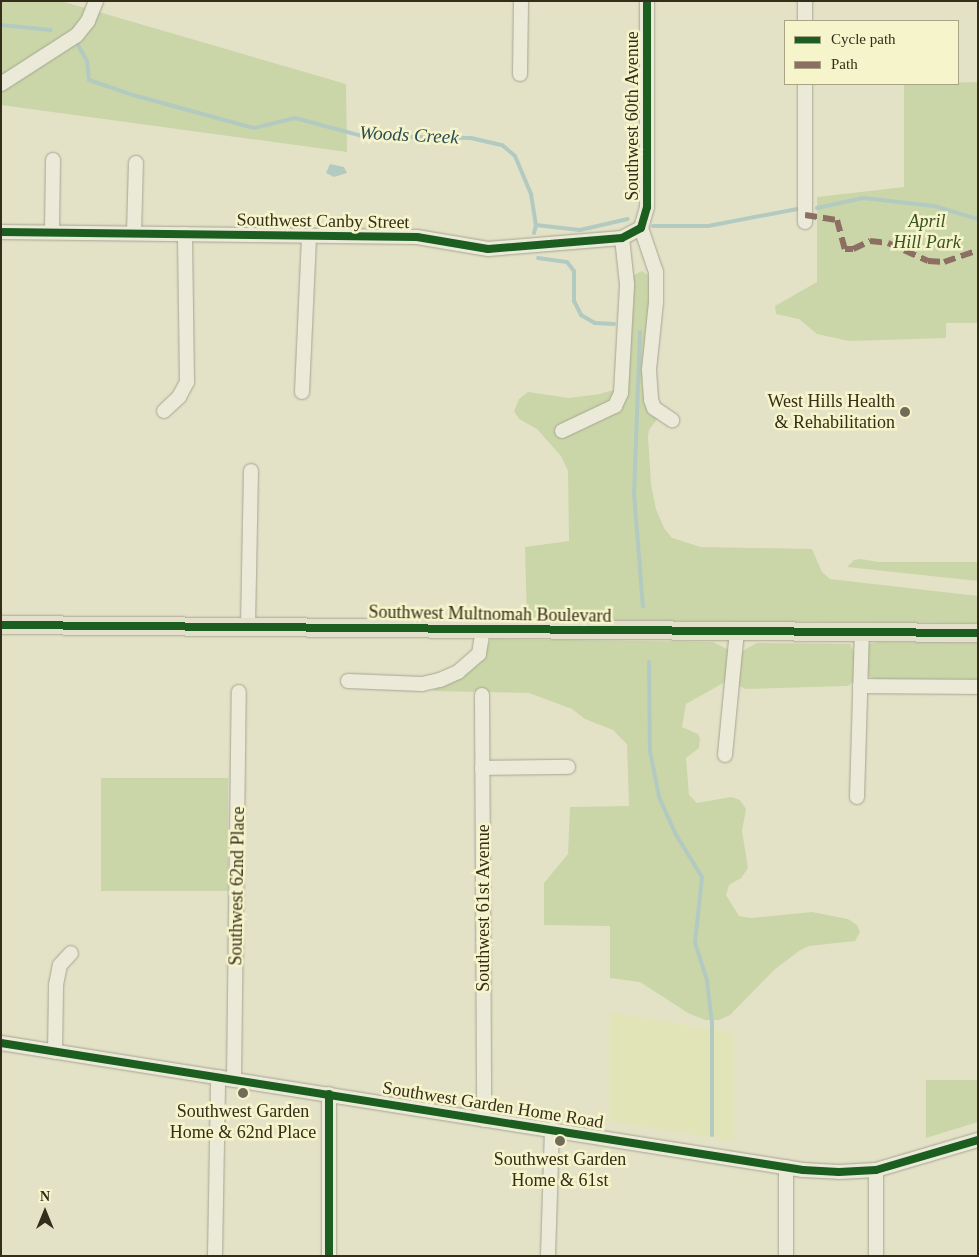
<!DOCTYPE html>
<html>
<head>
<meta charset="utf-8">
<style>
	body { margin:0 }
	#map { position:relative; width:979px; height:1257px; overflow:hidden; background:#e3e2c7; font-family:"Times New Roman",serif }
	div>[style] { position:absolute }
	.farmland>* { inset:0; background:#e1e4b6 }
	.green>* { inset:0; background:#cad6a8; transform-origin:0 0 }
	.water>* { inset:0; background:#b3cac1 }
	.stream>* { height:4px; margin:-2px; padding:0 2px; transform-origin:2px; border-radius:2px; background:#b3cac1 }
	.roads { filter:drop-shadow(0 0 1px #a7a491) drop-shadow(0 0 1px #a7a491) }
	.minor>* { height:14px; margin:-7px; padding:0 7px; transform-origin:7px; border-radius:7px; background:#ebead9 }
	.major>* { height:18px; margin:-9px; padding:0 9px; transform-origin:9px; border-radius:9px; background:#e2e0ca }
	.quiet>* { height:6px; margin-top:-3px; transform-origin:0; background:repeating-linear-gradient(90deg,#8d6e63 0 12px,transparent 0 18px) }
	.cycleway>* { height:8px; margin:-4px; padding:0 4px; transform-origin:4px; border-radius:4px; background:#1b5e20 }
	.dots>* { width:14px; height:14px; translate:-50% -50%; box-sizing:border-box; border:2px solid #f6f4ca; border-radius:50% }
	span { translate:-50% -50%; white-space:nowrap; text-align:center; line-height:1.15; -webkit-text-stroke:5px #f6f4ca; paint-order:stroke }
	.street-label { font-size:18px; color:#342d1a }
	.park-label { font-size:18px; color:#395220; font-style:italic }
	.poi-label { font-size:18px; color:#342d1a }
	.right { translate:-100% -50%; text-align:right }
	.water-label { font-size:19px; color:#284d55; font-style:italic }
	.frame { position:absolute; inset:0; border:2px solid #342d1a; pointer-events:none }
	.legend { position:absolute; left:784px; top:20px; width:175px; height:65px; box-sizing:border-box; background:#f6f4ca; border:1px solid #a8a484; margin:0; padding:6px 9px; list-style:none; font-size:15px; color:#342d1a }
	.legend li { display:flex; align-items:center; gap:10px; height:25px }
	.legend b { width:25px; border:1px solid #a8a484 }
	.north { position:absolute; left:20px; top:1187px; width:50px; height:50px; -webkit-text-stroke:4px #f6f4ca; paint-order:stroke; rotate:0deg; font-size:14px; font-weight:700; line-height:20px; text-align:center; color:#342d1a }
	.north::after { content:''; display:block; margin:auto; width:18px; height:22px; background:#342d1a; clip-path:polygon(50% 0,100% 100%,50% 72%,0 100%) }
</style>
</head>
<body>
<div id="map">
	<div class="farmland">
		<div style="clip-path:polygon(610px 1012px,733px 1033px,734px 1141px,610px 1121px)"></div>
	</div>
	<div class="green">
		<div style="clip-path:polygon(1px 1px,61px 1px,346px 84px,347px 152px,1px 105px)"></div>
		<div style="clip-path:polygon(978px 82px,978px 323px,946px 323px,946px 338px,849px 341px,817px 334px,799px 319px,776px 314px,775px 306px,817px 282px,817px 197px,904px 187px,904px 84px)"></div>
		<div style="clip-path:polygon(642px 271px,648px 275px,652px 286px,642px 385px,645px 401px,660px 415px,649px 430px,648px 437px,651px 484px,656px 509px,664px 528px,672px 538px,701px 547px,812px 549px,822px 572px,830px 579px,978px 596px,978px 623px,527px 620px,525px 547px,569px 541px,568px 471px,561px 456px,537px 429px,519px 419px,514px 411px,519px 399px,528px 392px,569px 398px,600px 394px,626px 386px,632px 276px)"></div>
		<div style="clip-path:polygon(861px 559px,878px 562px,978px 562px,978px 581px,847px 567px,854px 560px)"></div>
		<div style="clip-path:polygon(491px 639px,713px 642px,729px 650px,727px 681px,686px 704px,682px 727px,698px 734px,700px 739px,699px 748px,686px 758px,689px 795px,697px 803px,731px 797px,740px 800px,746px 809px,742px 831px,748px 868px,741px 878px,729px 885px,726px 895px,739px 916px,751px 918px,812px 912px,848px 919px,857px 925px,860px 932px,855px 941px,809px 946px,799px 951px,774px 970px,730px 1015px,719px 1020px,705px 1020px,688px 1013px,640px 982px,610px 978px,610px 926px,544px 925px,544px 883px,568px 854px,570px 807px,629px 806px,627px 744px,613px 730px,585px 719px,572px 709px,529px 693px,433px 691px,482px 657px)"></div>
		<div style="clip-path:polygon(878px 642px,978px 643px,978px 679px,875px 679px,866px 675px,865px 649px,869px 644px)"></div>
		<div style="clip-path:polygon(757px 643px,850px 644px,855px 654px,855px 680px,848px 686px,745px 689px,738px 685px,739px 653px)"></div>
		<div style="left:101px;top:778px;width:127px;height:113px"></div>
		<div style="clip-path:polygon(926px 1080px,978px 1080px,978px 1122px,926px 1138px)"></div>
	</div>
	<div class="water">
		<div style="clip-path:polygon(330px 164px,344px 167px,347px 173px,334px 177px,326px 173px)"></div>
	</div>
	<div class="stream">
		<div style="left:1px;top:25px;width:50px;rotate:5.7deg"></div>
		<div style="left:78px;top:45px;width:18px;rotate:61deg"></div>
		<div style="left:87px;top:61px;width:19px;rotate:84deg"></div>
		<div style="left:89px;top:80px;width:46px;rotate:18.8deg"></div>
		<div style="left:133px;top:95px;width:125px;rotate:15.3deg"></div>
		<div style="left:254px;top:128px;width:42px;rotate:-13.7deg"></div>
		<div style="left:295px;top:118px;width:69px;rotate:15deg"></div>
		<div style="left:362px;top:136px;width:109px;rotate:1.1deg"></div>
		<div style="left:471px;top:138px;width:32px;rotate:13deg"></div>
		<div style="left:502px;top:145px;width:17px;rotate:40deg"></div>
		<div style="left:515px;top:156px;width:41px;rotate:67.2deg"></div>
		<div style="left:531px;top:194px;width:31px;rotate:81deg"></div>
		<div style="left:536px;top:225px;width:44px;rotate:6.5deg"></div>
		<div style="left:580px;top:230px;width:49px;rotate:-12.9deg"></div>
		<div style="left:817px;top:208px;width:47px;rotate:-12.3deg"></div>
		<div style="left:863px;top:198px;width:71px;rotate:6.4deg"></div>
		<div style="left:934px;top:206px;width:46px;rotate:16.5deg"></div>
		<div style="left:653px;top:226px;width:55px"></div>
		<div style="left:708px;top:226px;width:91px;rotate:-10.8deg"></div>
		<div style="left:534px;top:233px;width:8px;rotate:-76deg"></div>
		<div style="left:538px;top:258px;width:29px;rotate:8deg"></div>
		<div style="left:567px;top:262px;width:11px;rotate:52deg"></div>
		<div style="left:574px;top:271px;width:30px;rotate:90deg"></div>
		<div style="left:574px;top:301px;width:16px;rotate:63deg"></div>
		<div style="left:581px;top:315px;width:16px;rotate:30deg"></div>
		<div style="left:595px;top:323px;width:19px;rotate:3deg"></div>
		<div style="left:640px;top:332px;width:161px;rotate:92.1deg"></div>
		<div style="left:634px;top:493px;width:114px;rotate:85.5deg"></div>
		<div style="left:649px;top:662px;width:89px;rotate:89.4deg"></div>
		<div style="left:650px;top:751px;width:47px;rotate:78.9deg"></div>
		<div style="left:659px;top:797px;width:39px;rotate:66deg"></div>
		<div style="left:675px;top:833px;width:52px;rotate:58.5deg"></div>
		<div style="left:702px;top:877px;width:66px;rotate:96.1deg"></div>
		<div style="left:695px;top:943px;width:40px;rotate:72deg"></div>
		<div style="left:707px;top:981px;width:42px;rotate:83.2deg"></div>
		<div style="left:712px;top:1023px;width:112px;rotate:90deg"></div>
	</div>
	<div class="roads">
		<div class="minor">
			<div style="left:805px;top:1px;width:20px;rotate:90deg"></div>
			<div style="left:520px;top:74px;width:73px;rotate:-89.2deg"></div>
			<div style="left:1px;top:84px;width:90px;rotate:-32.8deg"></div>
			<div style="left:77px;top:35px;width:18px;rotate:-52deg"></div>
			<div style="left:88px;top:21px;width:22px;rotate:-68deg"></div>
			<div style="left:805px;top:84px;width:138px;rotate:90deg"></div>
			<div style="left:641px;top:228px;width:46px;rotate:71.2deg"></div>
			<div style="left:656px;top:272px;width:30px;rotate:90deg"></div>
			<div style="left:656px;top:302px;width:68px;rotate:95.9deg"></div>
			<div style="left:649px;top:370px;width:30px;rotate:86deg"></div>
			<div style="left:651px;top:400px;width:9px;rotate:69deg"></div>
			<div style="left:654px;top:408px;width:22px;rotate:34deg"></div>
			<div style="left:1px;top:232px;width:416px;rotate:0.7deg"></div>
			<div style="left:417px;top:237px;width:72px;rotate:9.6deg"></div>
			<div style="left:488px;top:249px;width:134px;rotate:-4.7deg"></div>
			<div style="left:622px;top:238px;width:21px;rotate:-28deg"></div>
			<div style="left:641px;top:228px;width:22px;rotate:-74deg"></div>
			<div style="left:647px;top:207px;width:206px;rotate:-90deg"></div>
			<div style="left:52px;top:232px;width:72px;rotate:-89.2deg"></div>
			<div style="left:134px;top:233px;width:70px;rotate:-88.4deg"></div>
			<div style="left:302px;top:392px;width:156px;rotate:-87.4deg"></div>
			<div style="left:164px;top:411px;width:21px;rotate:-43deg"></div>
			<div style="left:179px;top:397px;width:17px;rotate:-62deg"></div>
			<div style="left:187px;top:382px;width:148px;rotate:-90.8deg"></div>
			<div style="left:562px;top:431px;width:59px;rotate:-25.3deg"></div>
			<div style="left:615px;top:406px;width:14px;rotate:-65deg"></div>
			<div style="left:621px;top:393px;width:109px;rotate:-86.8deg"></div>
			<div style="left:627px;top:284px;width:46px;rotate:-96.2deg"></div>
			<div style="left:248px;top:626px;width:155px;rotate:-88.9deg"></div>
			<div style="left:348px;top:681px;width:74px;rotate:2.3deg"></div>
			<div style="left:422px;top:684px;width:18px;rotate:-13deg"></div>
			<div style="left:440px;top:680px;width:20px;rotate:-24deg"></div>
			<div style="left:458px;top:672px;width:28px;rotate:-41deg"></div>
			<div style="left:479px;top:654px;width:25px;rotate:-81deg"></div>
			<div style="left:860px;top:686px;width:118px;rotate:0.5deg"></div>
			<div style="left:482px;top:695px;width:425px;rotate:89.7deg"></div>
			<div style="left:725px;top:755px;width:125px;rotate:-84.5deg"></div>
			<div style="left:482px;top:768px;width:86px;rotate:-0.7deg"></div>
			<div style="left:857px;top:797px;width:166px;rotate:-88.3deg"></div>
			<div style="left:1px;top:1043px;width:812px;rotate:9deg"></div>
			<div style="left:803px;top:1170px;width:36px;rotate:3deg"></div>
			<div style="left:839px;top:1172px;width:37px;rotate:-3deg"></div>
			<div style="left:876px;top:1170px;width:106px;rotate:-16.4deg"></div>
			<div style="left:55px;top:1052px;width:67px;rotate:-89.1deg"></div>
			<div style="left:56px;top:985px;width:20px;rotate:-79deg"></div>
			<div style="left:60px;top:965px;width:16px;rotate:-47deg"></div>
			<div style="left:234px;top:1080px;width:388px;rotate:-89.3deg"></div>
			<div style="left:329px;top:1094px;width:162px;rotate:90deg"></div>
			<div style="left:876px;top:1170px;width:86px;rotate:90deg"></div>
			<div style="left:215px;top:1256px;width:179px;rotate:-89deg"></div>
			<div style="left:548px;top:1256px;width:127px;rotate:-88.2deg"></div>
			<div style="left:786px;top:1256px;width:89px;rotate:-90deg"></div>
		</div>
		<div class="major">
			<div style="left:1px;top:625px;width:977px;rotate:0.47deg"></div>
		</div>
	</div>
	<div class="quiet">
		<div style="left:805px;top:215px;width:32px;rotate:9deg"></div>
		<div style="left:837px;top:220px;width:30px;rotate:75deg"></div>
		<div style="left:845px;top:249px;width:8px"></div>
		<div style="left:853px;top:249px;width:19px;rotate:-25deg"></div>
		<div style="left:870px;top:241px;width:18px;rotate:6deg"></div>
		<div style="left:888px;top:243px;width:44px;rotate:24.2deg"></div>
		<div style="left:928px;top:261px;width:16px;rotate:4deg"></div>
		<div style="left:944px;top:262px;width:36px;rotate:-19deg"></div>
	</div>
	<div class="cycleway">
		<div style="left:1px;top:232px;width:416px;rotate:0.7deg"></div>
		<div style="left:417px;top:237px;width:72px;rotate:9.6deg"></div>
		<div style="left:488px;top:249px;width:134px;rotate:-4.7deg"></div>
		<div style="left:622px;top:238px;width:21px;rotate:-28deg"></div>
		<div style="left:641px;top:228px;width:22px;rotate:-74deg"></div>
		<div style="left:647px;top:207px;width:206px;rotate:-90deg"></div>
		<div style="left:1px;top:625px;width:977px;rotate:0.47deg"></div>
		<div style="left:1px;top:1043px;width:812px;rotate:9deg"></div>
		<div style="left:803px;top:1170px;width:36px;rotate:3deg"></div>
		<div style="left:839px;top:1172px;width:37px;rotate:-3deg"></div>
		<div style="left:876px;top:1170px;width:106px;rotate:-16.4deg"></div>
		<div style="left:329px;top:1094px;width:162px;rotate:90deg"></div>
	</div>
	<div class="dots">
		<div style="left:905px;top:412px;background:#716c57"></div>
		<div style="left:243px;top:1093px;background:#716c57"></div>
		<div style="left:560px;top:1141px;background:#716c57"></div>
	</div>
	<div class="street-label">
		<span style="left:632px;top:116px;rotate:-90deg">Southwest 60th Avenue</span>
		<span style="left:323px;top:221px;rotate:1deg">Southwest Canby Street</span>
		<span style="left:490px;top:614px;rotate:1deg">Southwest Multnomah Boulevard</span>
		<span style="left:237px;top:886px;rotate:-89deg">Southwest 62nd Place</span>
		<span style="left:483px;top:908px;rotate:-90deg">Southwest 61st Avenue</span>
		<span style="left:493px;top:1105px;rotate:9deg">Southwest Garden Home Road</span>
	</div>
	<div class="park-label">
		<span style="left:927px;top:232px">April<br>Hill Park</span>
	</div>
	<div class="poi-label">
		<span class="right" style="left:895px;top:412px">West Hills Health<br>&amp; Rehabilitation</span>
		<span style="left:243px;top:1122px">Southwest Garden<br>Home &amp; 62nd Place</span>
		<span style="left:560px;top:1170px">Southwest Garden<br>Home &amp; 61st</span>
	</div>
	<div class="water-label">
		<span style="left:409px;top:135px;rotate:3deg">Woods Creek</span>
	</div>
	<div class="frame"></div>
	<ul class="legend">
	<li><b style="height:6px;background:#1b5e20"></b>Cycle path</li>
	<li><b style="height:6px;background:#8d6e63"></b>Path</li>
	</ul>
	<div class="north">N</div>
</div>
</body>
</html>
